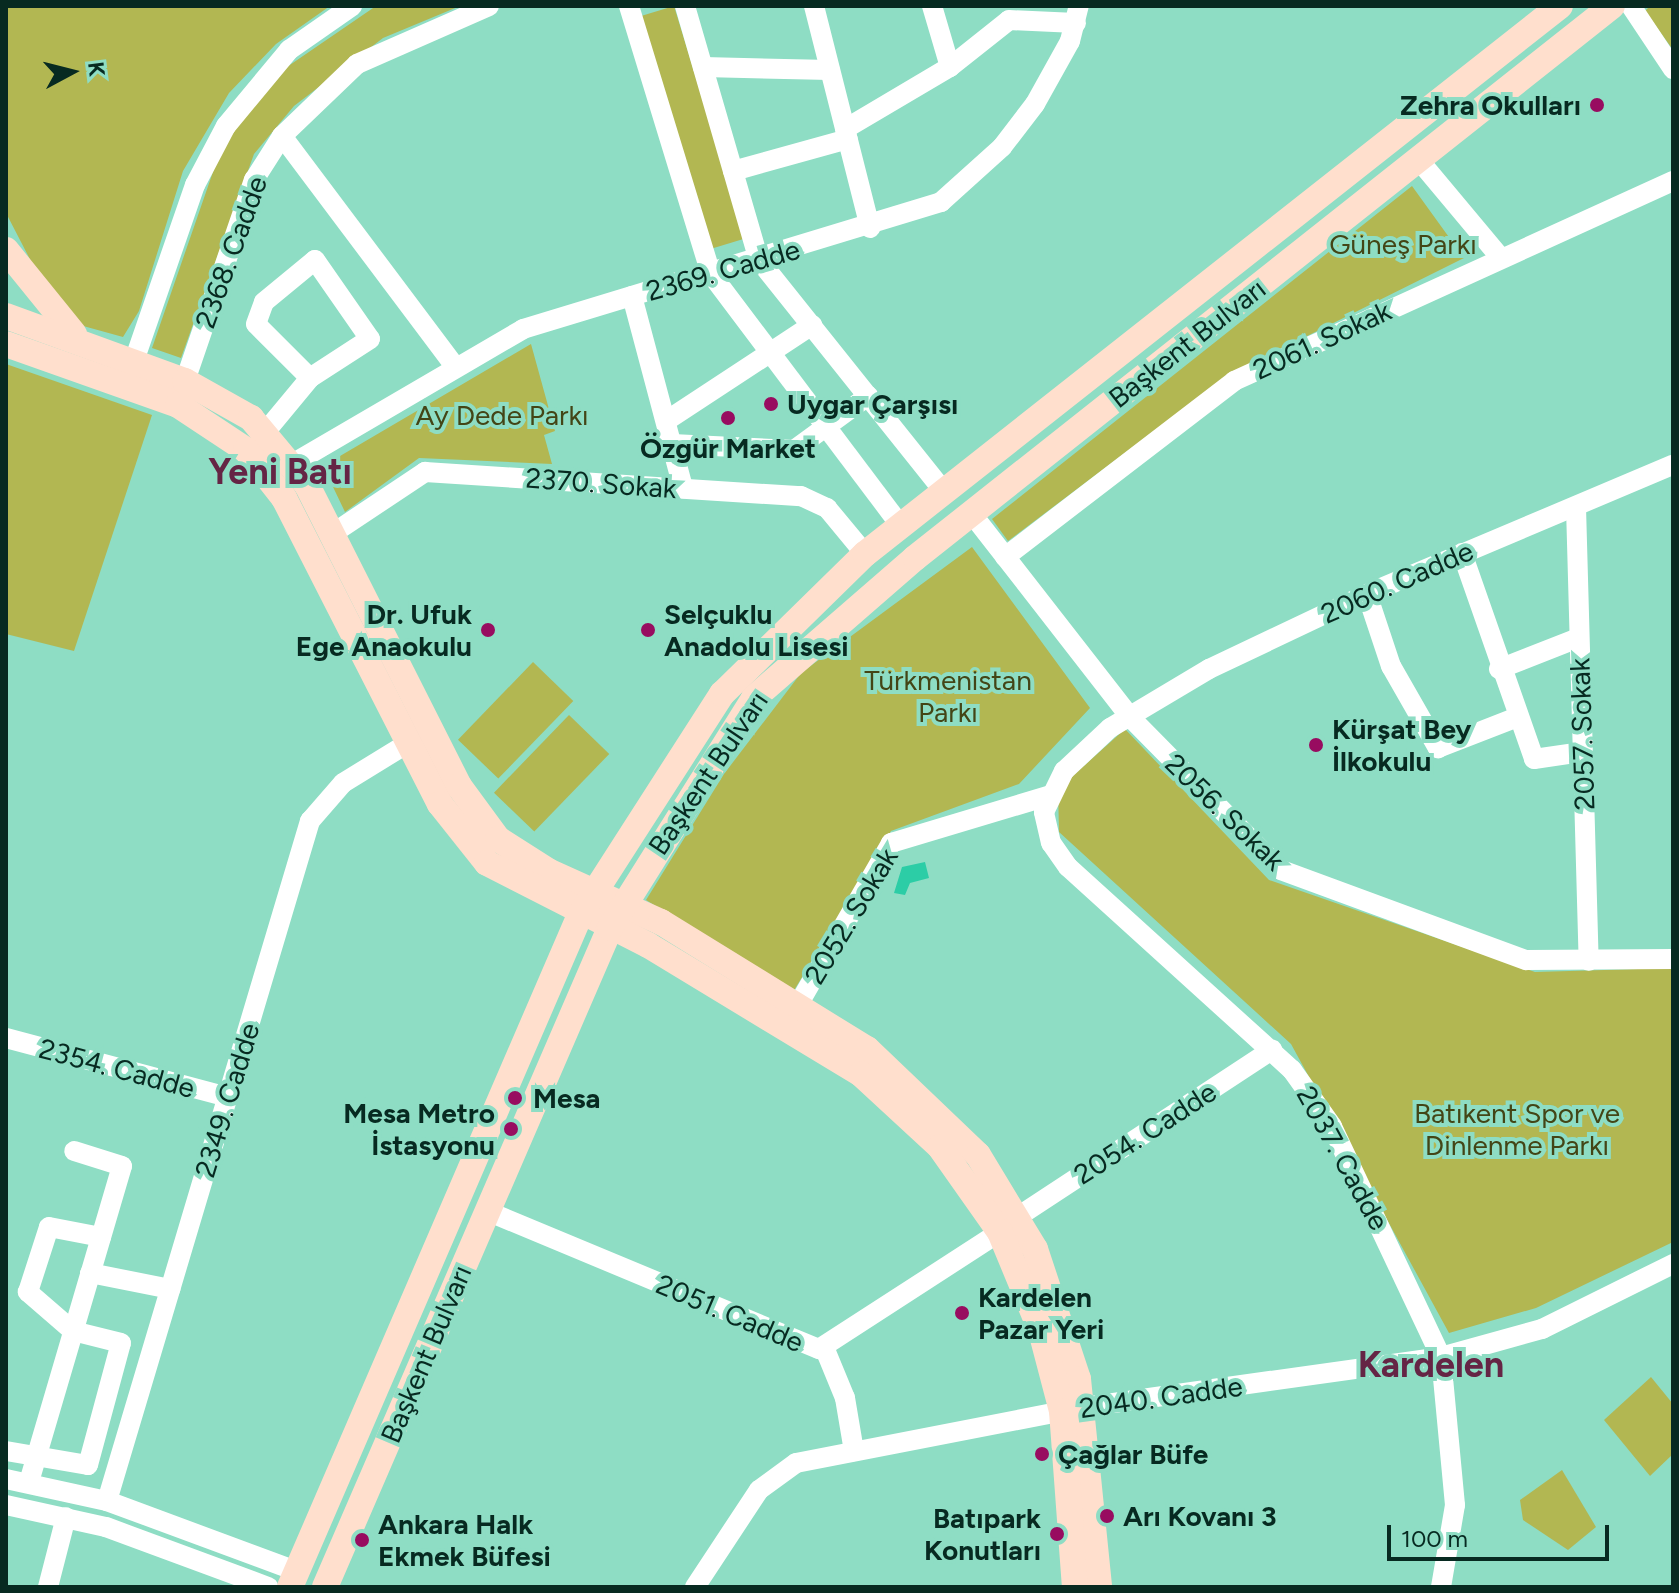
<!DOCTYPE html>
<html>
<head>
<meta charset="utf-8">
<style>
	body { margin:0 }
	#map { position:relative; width:1679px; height:1593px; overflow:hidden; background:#8eddc4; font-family:Figtree,sans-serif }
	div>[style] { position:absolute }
	.green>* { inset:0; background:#b2b752; transform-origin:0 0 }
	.water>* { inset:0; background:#2ccda6 }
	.minor>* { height:20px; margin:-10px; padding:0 10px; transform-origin:10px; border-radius:10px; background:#fff }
	.major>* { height:26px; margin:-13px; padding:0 13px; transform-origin:13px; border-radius:13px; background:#ffdfcd }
	.dots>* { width:22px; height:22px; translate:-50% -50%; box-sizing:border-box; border:4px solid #8eddc4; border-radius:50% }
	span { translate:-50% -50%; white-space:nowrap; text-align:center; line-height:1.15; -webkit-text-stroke:8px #8eddc4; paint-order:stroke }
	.poi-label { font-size:28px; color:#072a21; font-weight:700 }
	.right { translate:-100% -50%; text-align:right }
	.left { translate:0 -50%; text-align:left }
	.park-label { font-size:28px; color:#434516 }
	.street-label { font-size:28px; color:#072a21 }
	.district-label { font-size:36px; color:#652545; font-weight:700 }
	.frame { position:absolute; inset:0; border:8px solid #072a21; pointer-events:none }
	.north { position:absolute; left:32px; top:32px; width:80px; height:80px; -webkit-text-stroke:6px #8eddc4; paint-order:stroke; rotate:83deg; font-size:22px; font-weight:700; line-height:32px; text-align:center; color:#072a21 }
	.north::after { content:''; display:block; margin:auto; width:28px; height:36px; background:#072a21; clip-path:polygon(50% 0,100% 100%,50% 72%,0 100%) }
	.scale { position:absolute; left:1387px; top:1525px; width:222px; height:36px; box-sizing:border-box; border:4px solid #072a21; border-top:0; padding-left:10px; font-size:24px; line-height:28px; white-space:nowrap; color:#072a21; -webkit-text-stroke:6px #8eddc4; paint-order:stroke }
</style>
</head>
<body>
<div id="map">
	<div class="green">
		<div style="clip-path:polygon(6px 6px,330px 6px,276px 44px,229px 93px,183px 171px,139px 311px,123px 337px,76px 324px,35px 269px,6px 213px)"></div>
		<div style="clip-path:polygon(376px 6px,460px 6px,383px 38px,294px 106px,254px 154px,181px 358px,152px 348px,223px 143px,284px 69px)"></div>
		<div style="left:674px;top:6px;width:243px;height:37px;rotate:73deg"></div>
		<div style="clip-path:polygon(1650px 6px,1673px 6px,1673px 50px,1645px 11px)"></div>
		<div style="clip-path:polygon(1412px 186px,1464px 258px,1227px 376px,1008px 541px,992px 519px)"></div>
		<div style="clip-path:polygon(531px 344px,555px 431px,544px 435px,552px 464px,419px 458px,345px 512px,323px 466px)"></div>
		<div style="clip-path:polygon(6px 364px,152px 415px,74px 651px,6px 634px)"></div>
		<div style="clip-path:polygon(972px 547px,1090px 708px,1019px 784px,891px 831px,793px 992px,646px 900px,724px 774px,801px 673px)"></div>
		<div style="left:533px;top:662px;width:56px;height:108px;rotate:44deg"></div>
		<div style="left:569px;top:715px;width:56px;height:108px;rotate:44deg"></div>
		<div style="clip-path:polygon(1125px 729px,1269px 880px,1535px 972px,1673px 968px,1673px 1242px,1536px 1308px,1449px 1333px,1291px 1044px,1059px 832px,1058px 789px)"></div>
		<div style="clip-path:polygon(1651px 1377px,1673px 1404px,1673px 1454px,1650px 1476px,1604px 1420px)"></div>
		<div style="clip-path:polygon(1562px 1470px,1596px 1527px,1568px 1550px,1523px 1520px,1520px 1500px)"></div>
	</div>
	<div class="water">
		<div style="clip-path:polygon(925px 862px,929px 878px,910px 883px,905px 895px,894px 893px,902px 867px)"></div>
	</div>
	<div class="minor">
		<div style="left:629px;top:6px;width:280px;rotate:73deg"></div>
		<div style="left:711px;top:274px;width:316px;rotate:53deg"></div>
		<div style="left:685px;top:6px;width:265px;rotate:73.8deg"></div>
		<div style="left:759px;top:260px;width:297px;rotate:51.4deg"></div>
		<div style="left:814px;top:6px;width:229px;rotate:75.8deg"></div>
		<div style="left:1631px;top:6px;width:76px;rotate:56.3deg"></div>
		<div style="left:703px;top:67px;width:127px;rotate:1.4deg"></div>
		<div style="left:950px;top:67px;width:75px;rotate:-38.5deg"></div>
		<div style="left:1009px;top:20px;width:67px;rotate:2.6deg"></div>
		<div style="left:845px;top:129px;width:122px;rotate:-30.6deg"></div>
		<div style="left:950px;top:67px;width:64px;rotate:-106.4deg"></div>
		<div style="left:282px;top:136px;width:286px;rotate:53.1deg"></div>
		<div style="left:1418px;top:159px;width:128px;rotate:50.1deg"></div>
		<div style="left:733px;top:171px;width:119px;rotate:-15.5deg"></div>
		<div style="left:632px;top:296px;width:199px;rotate:75.1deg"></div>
		<div style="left:134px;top:361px;width:186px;rotate:-70.9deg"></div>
		<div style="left:195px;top:185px;width:67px;rotate:-62.3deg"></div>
		<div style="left:226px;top:126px;width:99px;rotate:-50.3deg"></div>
		<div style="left:289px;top:50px;width:77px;rotate:-34.9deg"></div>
		<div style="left:185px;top:381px;width:213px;rotate:-71.1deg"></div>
		<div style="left:254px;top:180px;width:52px;rotate:-57.5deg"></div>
		<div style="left:282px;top:136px;width:104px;rotate:-43.8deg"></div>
		<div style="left:357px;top:64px;width:144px;rotate:-23.7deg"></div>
		<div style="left:666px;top:421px;width:175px;rotate:-33.3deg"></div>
		<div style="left:266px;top:431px;width:69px;rotate:-50.3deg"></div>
		<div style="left:310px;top:378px;width:76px;rotate:-135deg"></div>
		<div style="left:256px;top:324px;width:23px;rotate:-70deg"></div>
		<div style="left:264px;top:302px;width:66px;rotate:-39.5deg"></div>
		<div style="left:315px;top:260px;width:96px;rotate:55.2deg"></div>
		<div style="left:370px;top:339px;width:72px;rotate:147deg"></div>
		<div style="left:672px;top:444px;width:122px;rotate:2.8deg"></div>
		<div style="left:794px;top:450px;width:92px;rotate:-36.1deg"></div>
		<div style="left:294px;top:463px;width:265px;rotate:-30.3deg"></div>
		<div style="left:523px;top:329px;width:437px;rotate:-16.9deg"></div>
		<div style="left:941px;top:202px;width:82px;rotate:-42deg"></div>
		<div style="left:1002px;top:147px;width:54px;rotate:-52.5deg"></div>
		<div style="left:1035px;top:104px;width:72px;rotate:-60.9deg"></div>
		<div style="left:1070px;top:41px;width:36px;rotate:-76deg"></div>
		<div style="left:1576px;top:507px;width:454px;rotate:88.4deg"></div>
		<div style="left:972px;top:514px;width:256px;rotate:52.1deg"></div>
		<div style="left:1129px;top:716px;width:216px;rotate:45.4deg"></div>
		<div style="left:1281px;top:870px;width:261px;rotate:20.2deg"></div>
		<div style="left:1526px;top:960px;width:147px;rotate:-0.4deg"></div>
		<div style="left:332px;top:534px;width:112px;rotate:-33.7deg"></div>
		<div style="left:425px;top:472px;width:377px;rotate:3.7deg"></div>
		<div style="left:801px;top:496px;width:29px;rotate:25deg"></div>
		<div style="left:827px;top:508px;width:60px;rotate:50.4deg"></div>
		<div style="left:1462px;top:553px;width:218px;rotate:70.7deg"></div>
		<div style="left:1534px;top:759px;width:49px;rotate:-8.3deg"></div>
		<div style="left:1005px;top:557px;width:289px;rotate:-37.5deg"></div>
		<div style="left:1234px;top:381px;width:482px;rotate:-24.5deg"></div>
		<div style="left:1367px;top:594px;width:76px;rotate:71.6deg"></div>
		<div style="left:1391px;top:666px;width:95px;rotate:60.2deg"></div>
		<div style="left:1438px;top:748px;width:83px;rotate:-21.3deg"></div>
		<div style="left:1499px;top:669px;width:85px;rotate:-21.4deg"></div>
		<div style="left:798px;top:1005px;width:187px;rotate:-60.1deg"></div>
		<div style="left:891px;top:843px;width:164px;rotate:-16.7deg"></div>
		<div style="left:6px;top:1038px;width:230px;rotate:14.9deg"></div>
		<div style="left:487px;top:1211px;width:360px;rotate:22.6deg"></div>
		<div style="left:819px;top:1349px;width:216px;rotate:-32.9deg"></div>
		<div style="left:1019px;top:1216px;width:303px;rotate:-33.3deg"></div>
		<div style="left:90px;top:1273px;width:82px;rotate:11.3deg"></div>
		<div style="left:824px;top:1347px;width:55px;rotate:67.6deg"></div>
		<div style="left:845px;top:1398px;width:54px;rotate:80.4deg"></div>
		<div style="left:6px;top:1451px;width:83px;rotate:9.7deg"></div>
		<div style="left:88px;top:1465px;width:126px;rotate:-74.9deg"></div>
		<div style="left:121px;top:1343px;width:49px;rotate:-166deg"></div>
		<div style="left:73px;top:1331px;width:60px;rotate:-139.1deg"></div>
		<div style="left:28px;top:1292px;width:68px;rotate:-72.1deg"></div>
		<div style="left:49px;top:1227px;width:53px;rotate:10.9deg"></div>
		<div style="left:6px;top:1479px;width:103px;rotate:12.3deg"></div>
		<div style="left:107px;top:1501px;width:202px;rotate:20.3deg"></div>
		<div style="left:29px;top:1482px;width:329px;rotate:-73.6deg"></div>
		<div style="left:122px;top:1166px;width:50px;rotate:-162.6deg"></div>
		<div style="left:107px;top:1501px;width:710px;rotate:-73.38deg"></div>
		<div style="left:310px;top:821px;width:50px;rotate:-49deg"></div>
		<div style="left:343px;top:783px;width:76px;rotate:-31.6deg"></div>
		<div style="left:6px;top:1505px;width:102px;rotate:12.4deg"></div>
		<div style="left:106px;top:1527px;width:173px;rotate:20.3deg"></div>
		<div style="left:48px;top:1587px;width:72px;rotate:-75.6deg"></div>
		<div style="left:695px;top:1587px;width:116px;rotate:-56.6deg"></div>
		<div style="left:759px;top:1490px;width:46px;rotate:-36.1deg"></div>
		<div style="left:796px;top:1463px;width:294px;rotate:-11deg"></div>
		<div style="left:1085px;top:1407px;width:359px;rotate:-8deg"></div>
		<div style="left:1441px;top:1357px;width:105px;rotate:-15.5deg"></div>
		<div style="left:1542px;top:1329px;width:146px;rotate:-26.4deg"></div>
		<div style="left:1441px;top:1587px;width:83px;rotate:-80.3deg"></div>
		<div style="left:1455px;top:1505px;width:149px;rotate:-95.4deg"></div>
		<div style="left:1441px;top:1357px;width:255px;rotate:-115.3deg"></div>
		<div style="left:1332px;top:1126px;width:69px;rotate:-125.5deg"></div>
		<div style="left:1292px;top:1070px;width:302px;rotate:-137.8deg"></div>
		<div style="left:1068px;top:867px;width:29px;rotate:-125deg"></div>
		<div style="left:1051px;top:843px;width:32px;rotate:-103deg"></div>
		<div style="left:1044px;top:812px;width:46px;rotate:-64deg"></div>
		<div style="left:1064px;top:771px;width:63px;rotate:-43.1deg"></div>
		<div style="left:1110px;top:728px;width:115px;rotate:-30.8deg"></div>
		<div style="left:1209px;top:669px;width:175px;rotate:-25.4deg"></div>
		<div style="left:1367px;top:594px;width:332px;rotate:-22.9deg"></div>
	</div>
	<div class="major">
		<div style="left:6px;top:250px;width:108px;rotate:51deg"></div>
		<div style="left:6px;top:316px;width:190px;rotate:20deg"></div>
		<div style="left:185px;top:381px;width:76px;rotate:29.3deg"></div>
		<div style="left:251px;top:418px;width:87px;rotate:50.1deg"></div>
		<div style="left:307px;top:485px;width:337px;rotate:63.2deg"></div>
		<div style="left:459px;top:786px;width:66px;rotate:53.7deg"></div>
		<div style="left:498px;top:839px;width:59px;rotate:32.6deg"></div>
		<div style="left:548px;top:871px;width:124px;rotate:24.3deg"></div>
		<div style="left:661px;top:922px;width:242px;rotate:31.7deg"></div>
		<div style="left:867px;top:1049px;width:153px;rotate:43.7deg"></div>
		<div style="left:978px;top:1155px;width:110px;rotate:58.8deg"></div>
		<div style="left:1035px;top:1249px;width:137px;rotate:71.7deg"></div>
		<div style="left:1078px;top:1379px;width:209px;rotate:84.2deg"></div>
		<div style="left:6px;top:344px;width:182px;rotate:19.5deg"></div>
		<div style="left:178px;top:405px;width:82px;rotate:33.5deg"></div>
		<div style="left:246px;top:450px;width:61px;rotate:51.6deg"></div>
		<div style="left:284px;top:498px;width:343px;rotate:63deg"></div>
		<div style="left:440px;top:804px;width:75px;rotate:51.5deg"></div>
		<div style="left:487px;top:863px;width:181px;rotate:27deg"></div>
		<div style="left:648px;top:945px;width:249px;rotate:31.2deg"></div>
		<div style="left:861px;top:1074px;width:108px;rotate:42.7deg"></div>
		<div style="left:940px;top:1147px;width:104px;rotate:54.8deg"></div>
		<div style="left:1000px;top:1232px;width:107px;rotate:67.5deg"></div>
		<div style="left:1041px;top:1331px;width:83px;rotate:75.3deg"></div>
		<div style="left:1062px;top:1411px;width:176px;rotate:85.8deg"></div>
		<div style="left:290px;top:1587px;width:732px;rotate:-66.66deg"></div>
		<div style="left:580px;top:915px;width:263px;rotate:-57.3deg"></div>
		<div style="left:722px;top:694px;width:200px;rotate:-44.4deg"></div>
		<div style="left:865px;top:554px;width:885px;rotate:-38.26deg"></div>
		<div style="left:325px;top:1587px;width:718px;rotate:-66.61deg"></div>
		<div style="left:610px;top:928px;width:271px;rotate:-57.9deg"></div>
		<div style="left:754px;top:698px;width:213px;rotate:-41deg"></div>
		<div style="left:915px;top:558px;width:889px;rotate:-38.38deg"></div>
	</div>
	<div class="dots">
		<div style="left:1597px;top:105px;background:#980c60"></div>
		<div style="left:771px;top:404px;background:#980c60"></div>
		<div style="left:728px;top:418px;background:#980c60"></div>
		<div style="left:488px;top:630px;background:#980c60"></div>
		<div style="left:648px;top:630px;background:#980c60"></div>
		<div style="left:1316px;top:745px;background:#980c60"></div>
		<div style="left:515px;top:1098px;background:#980c60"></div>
		<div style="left:511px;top:1129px;background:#980c60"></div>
		<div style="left:962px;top:1313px;background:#980c60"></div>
		<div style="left:1042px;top:1454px;background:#980c60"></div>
		<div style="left:1107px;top:1516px;background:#980c60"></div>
		<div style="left:1057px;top:1534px;background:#980c60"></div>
		<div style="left:362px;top:1540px;background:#980c60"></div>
	</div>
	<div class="poi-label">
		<span class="right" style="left:1581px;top:105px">Zehra Okulları</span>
		<span class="left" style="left:787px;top:404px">Uygar Çarşısı</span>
		<span style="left:728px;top:448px">Özgür Market</span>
		<span class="right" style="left:472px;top:630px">Dr. Ufuk<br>Ege Anaokulu</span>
		<span class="left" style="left:664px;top:630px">Selçuklu<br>Anadolu Lisesi</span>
		<span class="left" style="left:1332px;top:745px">Kürşat Bey<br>İlkokulu</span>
		<span class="left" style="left:533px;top:1098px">Mesa</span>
		<span class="right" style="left:495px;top:1129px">Mesa Metro<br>İstasyonu</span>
		<span class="left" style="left:978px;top:1313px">Kardelen<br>Pazar Yeri</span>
		<span class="left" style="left:1058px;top:1454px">Çağlar Büfe</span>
		<span class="left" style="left:1123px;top:1516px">Arı Kovanı 3</span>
		<span class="right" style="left:1041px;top:1534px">Batıpark<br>Konutları</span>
		<span class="left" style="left:378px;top:1540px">Ankara Halk<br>Ekmek Büfesi</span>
	</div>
	<div class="park-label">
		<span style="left:1403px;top:244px">Güneş Parkı</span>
		<span style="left:502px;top:415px">Ay Dede Parkı</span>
		<span style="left:948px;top:696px">Türkmenistan<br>Parkı</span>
		<span style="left:1517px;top:1129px">Batıkent Spor ve<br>Dinlenme Parkı</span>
	</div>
	<div class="street-label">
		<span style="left:231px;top:252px;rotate:-70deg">2368. Cadde</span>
		<span style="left:723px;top:270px;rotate:-16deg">2369. Cadde</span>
		<span style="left:1322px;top:340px;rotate:-25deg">2061. Sokak</span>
		<span style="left:1187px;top:343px;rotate:-38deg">Başkent Bulvarı</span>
		<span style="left:601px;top:483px;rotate:4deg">2370. Sokak</span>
		<span style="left:1397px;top:582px;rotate:-24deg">2060. Cadde</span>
		<span style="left:1582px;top:734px;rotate:-92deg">2057. Sokak</span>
		<span style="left:708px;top:773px;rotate:-56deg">Başkent Bulvarı</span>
		<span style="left:1225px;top:812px;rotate:44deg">2056. Sokak</span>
		<span style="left:851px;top:916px;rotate:-59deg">2052. Sokak</span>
		<span style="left:117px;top:1068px;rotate:15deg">2354. Cadde</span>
		<span style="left:227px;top:1100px;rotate:-73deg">2349. Cadde</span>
		<span style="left:1145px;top:1133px;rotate:-33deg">2054. Cadde</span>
		<span style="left:1343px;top:1158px;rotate:61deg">2037. Cadde</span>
		<span style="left:730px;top:1313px;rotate:23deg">2051. Cadde</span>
		<span style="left:426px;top:1354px;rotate:-67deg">Başkent Bulvarı</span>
		<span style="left:1161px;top:1397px;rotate:-8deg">2040. Cadde</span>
	</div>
	<div class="district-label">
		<span style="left:280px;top:472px">Yeni Batı</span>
		<span style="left:1431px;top:1365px">Kardelen</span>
	</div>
	<div class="frame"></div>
	<div class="north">K</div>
	<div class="scale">100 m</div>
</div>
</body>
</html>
